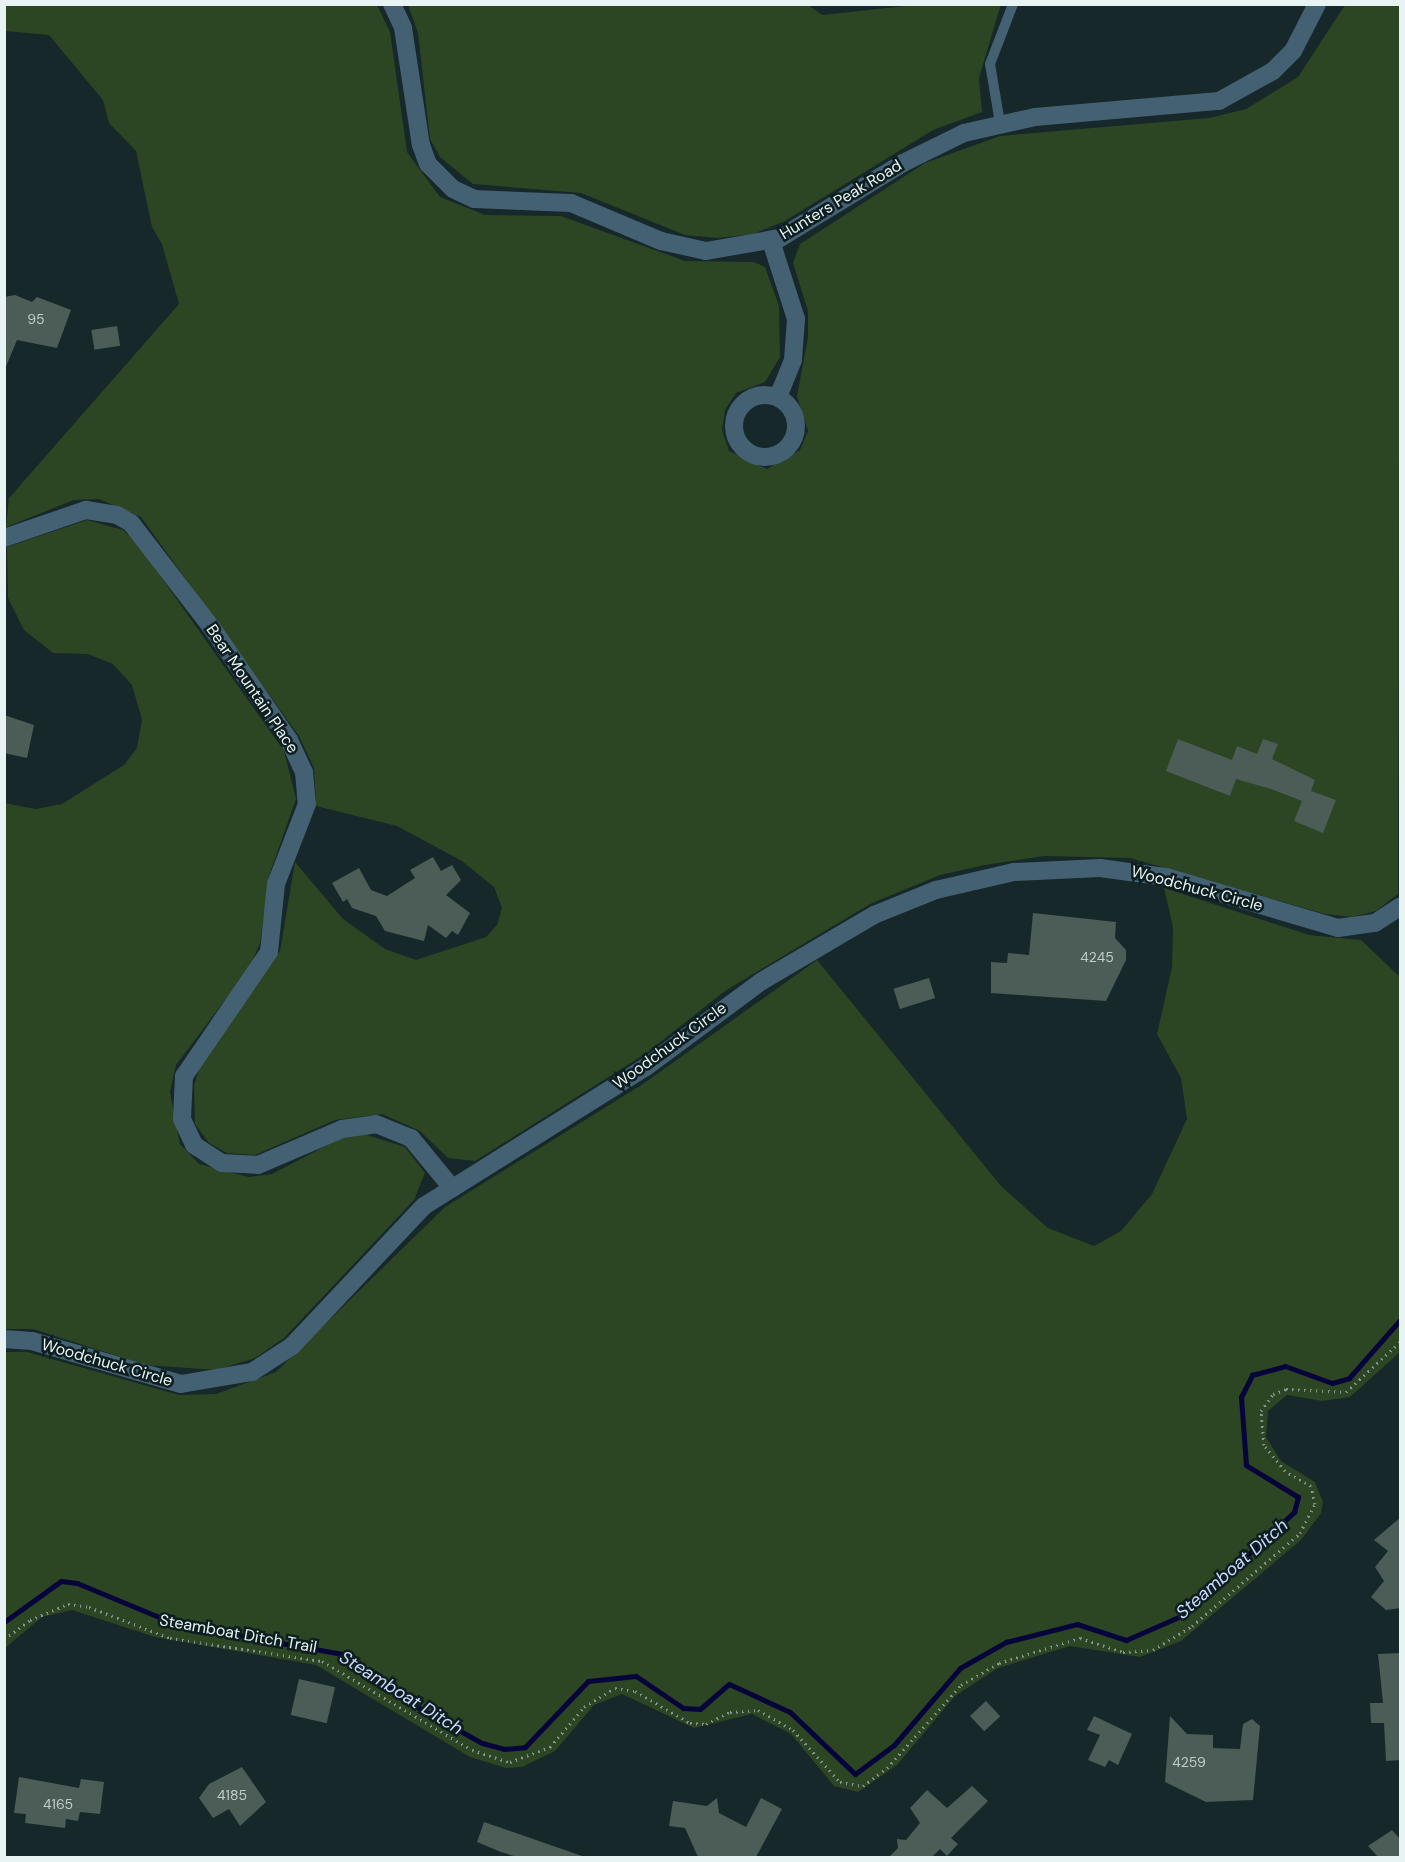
<!DOCTYPE html>
<html>
<head>
<meta charset="utf-8">
<style>
	body { margin:0 }
	#map { position:relative; width:1405px; height:1862px; overflow:hidden; background:#162829; font-family:"DM Sans",sans-serif }
	div>[style] { position:absolute }
	.green>* { inset:0; background:#2c4522 }
	.stream>* { height:5px; margin:-2.5px; padding:0 2.5px; transform-origin:2.5px; border-radius:2.5px; background:#07043c }
	.building>* { inset:0; background:#4c5c56; transform-origin:0 0 }
	.path>* { height:3px; margin-top:-1.5px; transform-origin:0; background:repeating-linear-gradient(90deg,#859394 0 1.5px,transparent 0 6px) }
	.lane>* { height:10px; margin:-5px; padding:0 5px; transform-origin:5px; border-radius:5px; background:#446073 }
	.street>* { height:18px; margin:-9px; padding:0 9px; transform-origin:9px; border-radius:9px; background:#446073 }
	.street>.ring { margin:-9px; padding:0; box-sizing:content-box; background:none; border:18px solid #446073; border-radius:50% }
	span { translate:-50% -50%; white-space:nowrap; text-align:center; line-height:1.15; -webkit-text-stroke:5px #0d1e20; paint-order:stroke }
	.number-label { font-size:14px; color:#c1cdcc }
	.number-label span { -webkit-text-stroke-width:0 }
	.street-label { font-size:16px; color:#e8f3f4 }
	.water-label { font-size:18px; color:#cbd6fb; font-style:italic }
	.frame { position:absolute; inset:0; border:6px solid #e8f3f4; pointer-events:none }
</style>
</head>
<body>
<div id="map">
	<div class="green">
		<div style="clip-path:polygon(807px 4px,822px 15px,915px 5px,1001px 4px,979px 78px,982px 112px,933px 130px,785px 221px,753px 234px,718px 238px,685px 235px,581px 193px,473px 184px,440px 157px,430px 139px,418px 33px,408px 5px)"></div>
		<div style="clip-path:polygon(4px 5px,377px 5px,390px 32px,407px 152px,440px 197px,485px 215px,561px 216px,685px 261px,754px 262px,765px 267px,779px 306px,780px 357px,765px 382px,736px 393px,725px 410px,722px 430px,729px 451px,767px 469px,800px 450px,808px 431px,797px 396px,808px 337px,808px 311px,793px 263px,800px 244px,925px 163px,1000px 136px,1209px 118px,1246px 109px,1298px 77px,1345px 5px,1400px 5px,1398px 894px,1376px 911px,1352px 917px,1325px 914px,1130px 858px,1044px 856px,985px 865px,940px 875px,870px 904px,725px 991px,645px 1054px,475px 1161px,448px 1158px,420px 1131px,382px 1114px,335px 1120px,255px 1155px,227px 1153px,209px 1143px,195px 1124px,194px 1085px,200px 1067px,280px 951px,295px 862px,343px 919px,385px 949px,416px 960px,486px 937px,497px 925px,502px 908px,494px 887px,462px 861px,397px 826px,316px 806px,314px 768px,299px 736px,141px 517px,99px 499px,74px 500px,6px 527px,9px 498px,179px 304px,162px 244px,152px 227px,136px 151px,109px 123px,103px 100px,49px 35px,5px 31px)"></div>
		<div style="clip-path:polygon(87px 520px,123px 530px,137px 543px,284px 751px,296px 799px,270px 873px,260px 943px,250px 967px,176px 1065px,170px 1092px,180px 1144px,199px 1164px,249px 1177px,272px 1174px,341px 1138px,364px 1134px,405px 1147px,425px 1173px,414px 1200px,284px 1338px,255px 1358px,216px 1370px,146px 1365px,33px 1329px,5px 1329px,4px 803px,36px 809px,62px 804px,124px 765px,137px 748px,142px 720px,132px 685px,113px 664px,88px 654px,53px 653px,24px 630px,8px 598px,7px 547px)"></div>
		<div style="clip-path:polygon(1164px 888px,1309px 935px,1361px 940px,1400px 977px,1400px 1352px,1350px 1397px,1322px 1401px,1287px 1395px,1268px 1411px,1266px 1437px,1281px 1461px,1315px 1482px,1323px 1502px,1321px 1513px,1301px 1540px,1181px 1641px,1140px 1657px,1070px 1646px,998px 1668px,955px 1696px,897px 1765px,858px 1792px,834px 1786px,791px 1734px,752px 1714px,694px 1728px,622px 1694px,594px 1705px,555px 1751px,522px 1767px,506px 1768px,470px 1757px,316px 1665px,155px 1637px,72px 1610px,42px 1617px,5px 1648px,5px 1352px,27px 1352px,179px 1395px,216px 1394px,276px 1372px,445px 1207px,643px 1084px,817px 960px,1001px 1186px,1048px 1228px,1094px 1246px,1121px 1231px,1152px 1194px,1187px 1119px,1181px 1078px,1157px 1034px,1172px 967px,1173px 927px)"></div>
	</div>
	<div class="stream">
		<div style="left:4px;top:1622px;width:70px;rotate:-35.7deg"></div>
		<div style="left:61px;top:1581px;width:16px;rotate:7deg"></div>
		<div style="left:77px;top:1583px;width:107px;rotate:22.5deg"></div>
		<div style="left:176px;top:1624px;width:169px;rotate:10.2deg"></div>
		<div style="left:342px;top:1654px;width:84px;rotate:35.8deg"></div>
		<div style="left:410px;top:1703px;width:82px;rotate:29.1deg"></div>
		<div style="left:482px;top:1743px;width:23px;rotate:15deg"></div>
		<div style="left:504px;top:1749px;width:21px;rotate:-5deg"></div>
		<div style="left:525px;top:1747px;width:91px;rotate:-46.3deg"></div>
		<div style="left:588px;top:1681px;width:48px;rotate:-5.9deg"></div>
		<div style="left:636px;top:1676px;width:57px;rotate:34.2deg"></div>
		<div style="left:683px;top:1708px;width:17px;rotate:3deg"></div>
		<div style="left:700px;top:1709px;width:38px;rotate:-41deg"></div>
		<div style="left:729px;top:1684px;width:67px;rotate:24.7deg"></div>
		<div style="left:790px;top:1712px;width:90px;rotate:43.6deg"></div>
		<div style="left:855px;top:1774px;width:49px;rotate:-36.6deg"></div>
		<div style="left:894px;top:1745px;width:101px;rotate:-49.4deg"></div>
		<div style="left:960px;top:1668px;width:53px;rotate:-29.5deg"></div>
		<div style="left:1006px;top:1642px;width:73px;rotate:-14.2deg"></div>
		<div style="left:1077px;top:1624px;width:52px;rotate:18.1deg"></div>
		<div style="left:1126px;top:1640px;width:60px;rotate:-23.6deg"></div>
		<div style="left:1181px;top:1616px;width:154px;rotate:-42.6deg"></div>
		<div style="left:1294px;top:1512px;width:16px;rotate:-75deg"></div>
		<div style="left:1298px;top:1497px;width:61px;rotate:-148.4deg"></div>
		<div style="left:1246px;top:1465px;width:68px;rotate:-94.2deg"></div>
		<div style="left:1241px;top:1397px;width:25px;rotate:-63deg"></div>
		<div style="left:1252px;top:1375px;width:34px;rotate:-15deg"></div>
		<div style="left:1285px;top:1366px;width:50px;rotate:19.9deg"></div>
		<div style="left:1332px;top:1383px;width:18px;rotate:-16deg"></div>
		<div style="left:1349px;top:1378px;width:77px;rotate:-48.7deg"></div>
	</div>
	<div class="building">
		<div style="clip-path:polygon(15px 295px,32px 302px,37px 297px,71px 310px,57px 348px,17px 340px,5px 369px,4px 297px)"></div>
		<div style="left:117px;top:326px;width:20px;height:26px;rotate:81deg"></div>
		<div style="clip-path:polygon(4px 715px,34px 725px,27px 758px,4px 753px)"></div>
		<div style="clip-path:polygon(1178px 739px,1232px 760px,1237px 746px,1257px 754px,1263px 739px,1278px 744px,1272px 759px,1315px 780px,1311px 791px,1336px 800px,1323px 833px,1294px 821px,1302px 801px,1271px 789px,1236px 779px,1230px 796px,1166px 771px)"></div>
		<div style="clip-path:polygon(433px 857px,441px 871px,452px 865px,461px 880px,446px 895px,470px 913px,458px 935px,452px 931px,446px 938px,428px 925px,424px 941px,385px 931px,376px 916px,352px 908px,347px 899px,343px 902px,332px 883px,359px 868px,371px 890px,387px 896px,415px 878px,410px 870px)"></div>
		<div style="clip-path:polygon(1033px 913px,1116px 922px,1115px 938px,1126px 950px,1126px 960px,1106px 1001px,991px 993px,991px 962px,1007px 963px,1008px 953px,1029px 955px)"></div>
		<div style="left:929px;top:978px;width:21px;height:37px;rotate:73deg"></div>
		<div style="clip-path:polygon(1401px 1517px,1401px 1608px,1386px 1610px,1371px 1597px,1384px 1581px,1375px 1567px,1388px 1551px,1374px 1540px)"></div>
		<div style="clip-path:polygon(1401px 1653px,1401px 1760px,1386px 1761px,1384px 1723px,1371px 1723px,1370px 1703px,1383px 1703px,1378px 1654px)"></div>
		<div style="left:299px;top:1679px;width:37px;height:37px;rotate:13deg"></div>
		<div style="left:986px;top:1701px;width:21px;height:22px;rotate:47deg"></div>
		<div style="clip-path:polygon(1094px 1716px,1132px 1734px,1118px 1765px,1109px 1760px,1105px 1767px,1088px 1760px,1100px 1735px,1087px 1730px)"></div>
		<div style="clip-path:polygon(1170px 1716px,1187px 1734px,1213px 1735px,1213px 1748px,1240px 1749px,1243px 1724px,1252px 1719px,1260px 1726px,1253px 1800px,1206px 1802px,1165px 1782px)"></div>
		<div style="clip-path:polygon(242px 1767px,266px 1802px,240px 1826px,229px 1809px,213px 1818px,199px 1798px,209px 1784px)"></div>
		<div style="clip-path:polygon(19px 1777px,79px 1788px,81px 1779px,104px 1782px,100px 1814px,80px 1812px,78px 1821px,66px 1819px,65px 1828px,25px 1823px,26px 1814px,14px 1813px)"></div>
		<div style="clip-path:polygon(972px 1786px,988px 1801px,951px 1838px,958px 1844px,947px 1856px,940px 1849px,932px 1857px,889px 1857px,898px 1848px,897px 1839px,906px 1840px,920px 1823px,910px 1808px,927px 1790px,947px 1808px)"></div>
		<div style="clip-path:polygon(717px 1798px,719px 1813px,746px 1827px,761px 1798px,782px 1809px,756px 1857px,698px 1857px,685px 1828px,669px 1826px,673px 1801px,707px 1806px)"></div>
		<div style="clip-path:polygon(484px 1822px,582px 1856px,582px 1857px,517px 1857px,501px 1852px,477px 1842px)"></div>
		<div style="clip-path:polygon(1392px 1830px,1401px 1840px,1401px 1857px,1378px 1857px,1368px 1846px)"></div>
	</div>
	<div class="path">
		<div style="left:4px;top:1639px;width:32px;rotate:-36deg"></div>
		<div style="left:30px;top:1620px;width:41px;rotate:-22.8deg"></div>
		<div style="left:68px;top:1604px;width:21px;rotate:8deg"></div>
		<div style="left:89px;top:1607px;width:87px;rotate:20.9deg"></div>
		<div style="left:170px;top:1638px;width:154px;rotate:8.6deg"></div>
		<div style="left:322px;top:1661px;width:174px;rotate:30.7deg"></div>
		<div style="left:472px;top:1750px;width:40px;rotate:18deg"></div>
		<div style="left:510px;top:1762px;width:43px;rotate:-20.6deg"></div>
		<div style="left:550px;top:1747px;width:52px;rotate:-49.6deg"></div>
		<div style="left:584px;top:1707px;width:36px;rotate:-32deg"></div>
		<div style="left:615px;top:1688px;width:20px;rotate:9deg"></div>
		<div style="left:635px;top:1691px;width:64px;rotate:30.2deg"></div>
		<div style="left:690px;top:1723px;width:16px;rotate:4deg"></div>
		<div style="left:706px;top:1724px;width:27px;rotate:-27deg"></div>
		<div style="left:730px;top:1712px;width:28px;rotate:-4deg"></div>
		<div style="left:758px;top:1710px;width:40px;rotate:29.7deg"></div>
		<div style="left:793px;top:1730px;width:70px;rotate:47.9deg"></div>
		<div style="left:840px;top:1782px;width:23px;rotate:10deg"></div>
		<div style="left:863px;top:1786px;width:30px;rotate:-37deg"></div>
		<div style="left:887px;top:1768px;width:111px;rotate:-48.3deg"></div>
		<div style="left:961px;top:1685px;width:44px;rotate:-30.1deg"></div>
		<div style="left:999px;top:1663px;width:85px;rotate:-17.2deg"></div>
		<div style="left:1080px;top:1638px;width:45px;rotate:18deg"></div>
		<div style="left:1123px;top:1652px;width:30px;rotate:-4deg"></div>
		<div style="left:1153px;top:1650px;width:46px;rotate:-31.6deg"></div>
		<div style="left:1192px;top:1626px;width:143px;rotate:-40.7deg"></div>
		<div style="left:1300px;top:1533px;width:33px;rotate:-63deg"></div>
		<div style="left:1315px;top:1504px;width:18px;rotate:-103deg"></div>
		<div style="left:1311px;top:1486px;width:30px;rotate:-150deg"></div>
		<div style="left:1285px;top:1471px;width:33px;rotate:-129deg"></div>
		<div style="left:1264px;top:1445px;width:34px;rotate:-95deg"></div>
		<div style="left:1261px;top:1411px;width:21px;rotate:-55deg"></div>
		<div style="left:1273px;top:1394px;width:14px;rotate:-21deg"></div>
		<div style="left:1286px;top:1389px;width:60px;rotate:2.9deg"></div>
		<div style="left:1346px;top:1392px;width:74px;rotate:-42.8deg"></div>
	</div>
	<div class="lane">
		<div style="left:1000px;top:123px;width:60px;rotate:-99.6deg"></div>
		<div style="left:990px;top:64px;width:64px;rotate:-69deg"></div>
	</div>
	<div class="street">
		<div style="left:392px;top:4px;width:26px;rotate:65deg"></div>
		<div style="left:403px;top:28px;width:118px;rotate:81.3deg"></div>
		<div style="left:421px;top:145px;width:20px;rotate:70deg"></div>
		<div style="left:428px;top:164px;width:35px;rotate:45deg"></div>
		<div style="left:453px;top:189px;width:23px;rotate:25deg"></div>
		<div style="left:474px;top:199px;width:97px;rotate:2.4deg"></div>
		<div style="left:571px;top:203px;width:98px;rotate:22.9deg"></div>
		<div style="left:661px;top:241px;width:46px;rotate:12.5deg"></div>
		<div style="left:706px;top:251px;width:75px;rotate:-10deg"></div>
		<div style="left:780px;top:238px;width:144px;rotate:-31.4deg"></div>
		<div style="left:903px;top:163px;width:68px;rotate:-26.2deg"></div>
		<div style="left:964px;top:133px;width:73px;rotate:-12.7deg"></div>
		<div style="left:1035px;top:117px;width:185px;rotate:-5deg"></div>
		<div style="left:1219px;top:101px;width:62px;rotate:-29.1deg"></div>
		<div style="left:1273px;top:71px;width:28px;rotate:-45deg"></div>
		<div style="left:1293px;top:51px;width:53px;rotate:-62.9deg"></div>
		<div style="left:771px;top:241px;width:82px;rotate:72.2deg"></div>
		<div style="left:796px;top:319px;width:41px;rotate:94.2deg"></div>
		<div style="left:793px;top:360px;width:40px;rotate:112deg"></div>
		<div class="ring" style="left:734px;top:395px;width:44px;height:44px"></div>
		<div style="left:4px;top:538px;width:87px;rotate:-18.9deg"></div>
		<div style="left:86px;top:510px;width:31px;rotate:9deg"></div>
		<div style="left:117px;top:515px;width:16px;rotate:30deg"></div>
		<div style="left:131px;top:523px;width:133px;rotate:52.4deg"></div>
		<div style="left:212px;top:628px;width:136px;rotate:55.5deg"></div>
		<div style="left:289px;top:740px;width:35px;rotate:65deg"></div>
		<div style="left:304px;top:772px;width:32px;rotate:85deg"></div>
		<div style="left:307px;top:804px;width:86px;rotate:111.2deg"></div>
		<div style="left:276px;top:884px;width:68px;rotate:95.9deg"></div>
		<div style="left:269px;top:952px;width:150px;rotate:124.4deg"></div>
		<div style="left:184px;top:1076px;width:43px;rotate:92.7deg"></div>
		<div style="left:182px;top:1119px;width:29px;rotate:65deg"></div>
		<div style="left:194px;top:1145px;width:33px;rotate:33deg"></div>
		<div style="left:222px;top:1163px;width:36px;rotate:3deg"></div>
		<div style="left:258px;top:1165px;width:91px;rotate:-23.2deg"></div>
		<div style="left:342px;top:1129px;width:34px;rotate:-8deg"></div>
		<div style="left:376px;top:1124px;width:38px;rotate:22deg"></div>
		<div style="left:411px;top:1138px;width:65px;rotate:50.6deg"></div>
		<div style="left:4px;top:1339px;width:28px;rotate:4deg"></div>
		<div style="left:32px;top:1341px;width:155px;rotate:16.1deg"></div>
		<div style="left:181px;top:1384px;width:72px;rotate:-9.6deg"></div>
		<div style="left:252px;top:1372px;width:48px;rotate:-33deg"></div>
		<div style="left:292px;top:1346px;width:192px;rotate:-46.7deg"></div>
		<div style="left:424px;top:1206px;width:262px;rotate:-32.1deg"></div>
		<div style="left:646px;top:1067px;width:144px;rotate:-36.6deg"></div>
		<div style="left:762px;top:981px;width:130px;rotate:-30.5deg"></div>
		<div style="left:874px;top:915px;width:67px;rotate:-22deg"></div>
		<div style="left:936px;top:890px;width:80px;rotate:-13deg"></div>
		<div style="left:1014px;top:872px;width:86px;rotate:-2.7deg"></div>
		<div style="left:1100px;top:868px;width:67px;rotate:7.8deg"></div>
		<div style="left:1166px;top:877px;width:179px;rotate:16.5deg"></div>
		<div style="left:1338px;top:928px;width:37px;rotate:-8deg"></div>
		<div style="left:1375px;top:923px;width:30px;rotate:-33deg"></div>
	</div>
	<div class="number-label">
		<span style="left:36px;top:319px">95</span>
		<span style="left:1097px;top:957px">4245</span>
		<span style="left:1189px;top:1762px">4259</span>
		<span style="left:232px;top:1795px">4185</span>
		<span style="left:58px;top:1804px">4165</span>
	</div>
	<div class="street-label">
		<span style="left:841px;top:200px;rotate:-31deg">Hunters Peak Road</span>
		<span style="left:252px;top:689px;rotate:56deg">Bear Mountain Place</span>
		<span style="left:1197px;top:889px;rotate:15deg">Woodchuck Circle</span>
		<span style="left:670px;top:1046px;rotate:-36deg">Woodchuck Circle</span>
		<span style="left:107px;top:1363px;rotate:16deg">Woodchuck Circle</span>
		<span style="left:238px;top:1634px;rotate:10deg">Steamboat Ditch Trail</span>
	</div>
	<div class="water-label">
		<span style="left:1232px;top:1569px;rotate:-41deg">Steamboat Ditch</span>
		<span style="left:401px;top:1693px;rotate:32deg">Steamboat Ditch</span>
	</div>
	<div class="frame"></div>
</div>
</body>
</html>
